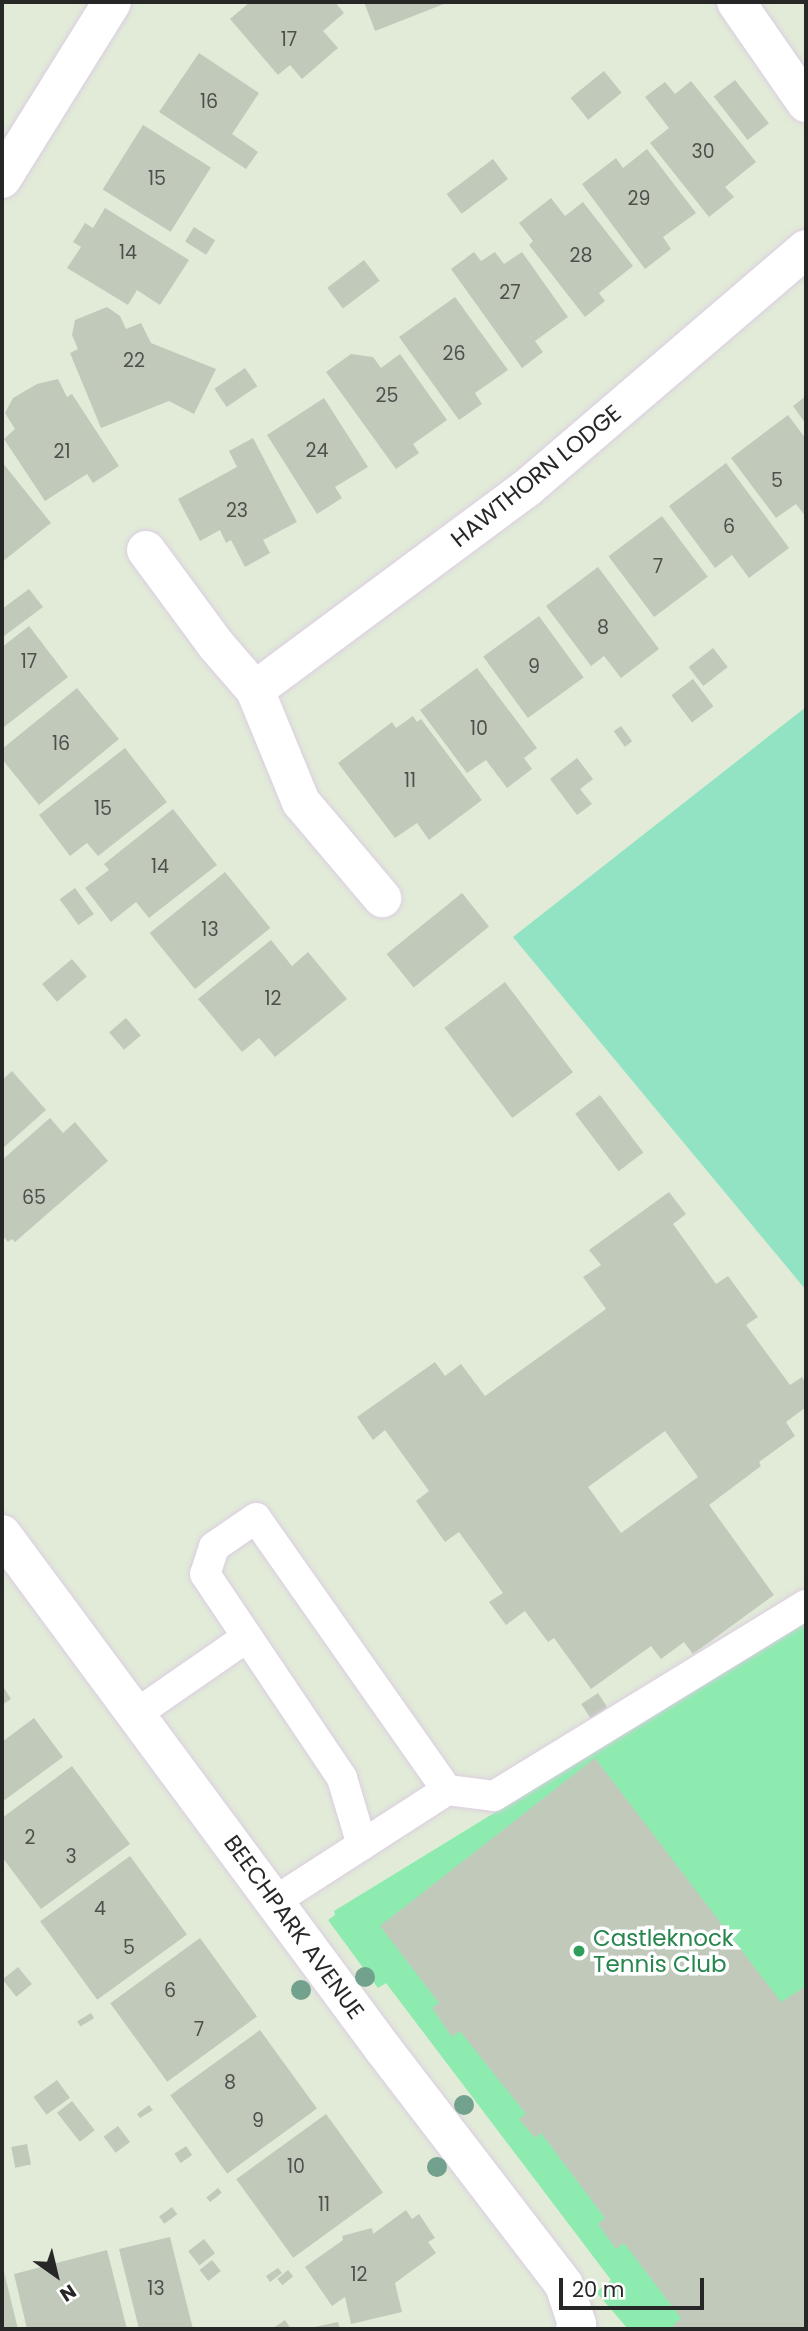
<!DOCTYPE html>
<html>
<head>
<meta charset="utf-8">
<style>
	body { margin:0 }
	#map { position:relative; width:808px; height:2331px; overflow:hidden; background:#e1ebd8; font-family:Poppins,sans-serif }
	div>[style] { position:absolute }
	.green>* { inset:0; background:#92e3c3 }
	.pitch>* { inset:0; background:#8eebaf }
	.building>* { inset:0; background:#c1c9bb; transform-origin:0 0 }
	.roads { filter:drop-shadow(0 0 2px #dccde1) drop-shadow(0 0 2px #dccde1) }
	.lane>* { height:30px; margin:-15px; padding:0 15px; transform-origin:15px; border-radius:15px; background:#fff }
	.street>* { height:38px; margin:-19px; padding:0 19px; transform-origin:19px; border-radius:19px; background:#fff }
	.trees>* { width:20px; height:20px; margin:-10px; border-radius:50%; background:#72a18d }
	.dots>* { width:19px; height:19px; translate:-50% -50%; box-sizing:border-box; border:4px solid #fff; border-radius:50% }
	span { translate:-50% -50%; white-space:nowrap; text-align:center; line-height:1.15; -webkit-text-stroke:7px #fff; paint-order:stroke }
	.number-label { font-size:19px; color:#4e504c }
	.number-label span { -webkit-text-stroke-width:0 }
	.street-label { font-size:23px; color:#272727 }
	.leisure-label { font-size:23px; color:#27864d }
	.left { translate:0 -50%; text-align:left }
	.frame { position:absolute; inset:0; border:4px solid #272727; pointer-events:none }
	.north { position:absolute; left:21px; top:2240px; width:70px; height:70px; -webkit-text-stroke:5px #fff; paint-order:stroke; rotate:146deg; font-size:19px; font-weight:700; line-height:28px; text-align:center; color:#272727 }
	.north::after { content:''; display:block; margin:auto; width:24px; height:32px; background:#272727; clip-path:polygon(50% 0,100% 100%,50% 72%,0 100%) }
	.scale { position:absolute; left:559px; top:2278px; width:145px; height:32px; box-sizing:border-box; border:4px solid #272727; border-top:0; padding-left:9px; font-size:21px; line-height:24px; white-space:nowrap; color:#272727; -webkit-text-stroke:5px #fff; paint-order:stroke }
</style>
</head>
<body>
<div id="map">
	<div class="green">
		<div style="clip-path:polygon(806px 707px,806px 1290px,513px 937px)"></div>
	</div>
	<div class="pitch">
		<div style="clip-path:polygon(806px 1622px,806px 2329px,628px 2329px,596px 2292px,611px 2280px,386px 1983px,378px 1988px,328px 1920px,335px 1915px,334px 1911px)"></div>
	</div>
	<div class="building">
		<div style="clip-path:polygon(250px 2px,335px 2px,344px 13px,323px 31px,338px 48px,302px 79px,290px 65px,278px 75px,230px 19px)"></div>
		<div style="clip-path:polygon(364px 2px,449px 2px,375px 31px)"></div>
		<div style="clip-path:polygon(199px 53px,259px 93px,232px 134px,258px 152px,246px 169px,159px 112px)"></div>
		<div style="left:604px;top:71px;width:28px;height:43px;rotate:51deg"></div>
		<div style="left:735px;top:80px;width:55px;height:27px;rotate:52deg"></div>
		<div style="clip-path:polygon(691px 81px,756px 162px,725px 187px,734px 197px,709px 217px,650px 143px,669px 128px,645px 97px,665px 82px,675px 94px)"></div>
		<div style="left:143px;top:125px;width:80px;height:76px;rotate:32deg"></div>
		<div style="clip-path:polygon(647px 149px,696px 213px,663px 237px,671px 249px,645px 269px,582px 184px,616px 158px,623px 168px)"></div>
		<div style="left:493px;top:159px;width:25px;height:58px;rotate:53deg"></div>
		<div style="clip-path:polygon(551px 198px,565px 216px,583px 202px,633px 266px,599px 293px,605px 301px,585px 317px,529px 245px,533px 241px,519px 223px)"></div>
		<div style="clip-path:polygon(105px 208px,189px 260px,160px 305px,137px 290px,128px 305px,67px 268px,81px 247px,73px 242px,85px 223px,93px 228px)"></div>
		<div style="left:194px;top:227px;width:25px;height:17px;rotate:32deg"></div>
		<div style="clip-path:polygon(474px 252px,481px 261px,495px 252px,504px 264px,522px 252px,568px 317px,535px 341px,543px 352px,522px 368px,451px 269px)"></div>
		<div style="left:364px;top:260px;width:26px;height:46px;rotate:53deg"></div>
		<div style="clip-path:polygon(455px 297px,508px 370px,475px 393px,482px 404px,459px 420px,399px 337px)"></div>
		<div style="clip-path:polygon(107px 307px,120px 316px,126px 329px,141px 323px,151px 343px,216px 369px,194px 414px,169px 401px,101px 428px,70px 353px,78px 349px,72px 335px,75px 320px)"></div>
		<div style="clip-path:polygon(351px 354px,373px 357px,381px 368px,400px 354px,447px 420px,413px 444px,419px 453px,396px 469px,326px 372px)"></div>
		<div style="left:245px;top:368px;width:22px;height:37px;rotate:56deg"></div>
		<div style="clip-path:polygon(58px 379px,67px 397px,72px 394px,119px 466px,93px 483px,87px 474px,45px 501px,4px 439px,15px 429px,5px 413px,13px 398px,37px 384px)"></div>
		<div style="clip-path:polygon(806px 396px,806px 424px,793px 406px)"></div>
		<div style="clip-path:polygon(324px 398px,368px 467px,335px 487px,342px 498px,317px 514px,267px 435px)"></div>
		<div style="clip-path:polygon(788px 415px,806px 439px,806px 517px,796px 504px,776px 518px,731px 458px)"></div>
		<div style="clip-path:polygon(253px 438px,297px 522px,263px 540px,270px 553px,245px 567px,231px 540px,226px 543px,220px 530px,200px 541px,178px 499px,237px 467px,229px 451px)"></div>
		<div style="clip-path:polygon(2px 462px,51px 523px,2px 562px)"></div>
		<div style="clip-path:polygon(726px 463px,789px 548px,749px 578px,732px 555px,715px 568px,669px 506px)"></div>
		<div style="left:662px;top:516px;width:76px;height:67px;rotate:53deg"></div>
		<div style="clip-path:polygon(598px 567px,659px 649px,621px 678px,604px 656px,591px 666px,546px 606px)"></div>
		<div style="clip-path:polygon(29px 589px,43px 607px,4px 636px,2px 609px)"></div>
		<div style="left:539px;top:616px;width:76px;height:69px;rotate:54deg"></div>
		<div style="clip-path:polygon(29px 626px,68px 677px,4px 727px,2px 647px)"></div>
		<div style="left:713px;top:648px;width:24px;height:31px;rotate:52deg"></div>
		<div style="clip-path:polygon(477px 668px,537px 748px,524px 758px,532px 769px,507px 788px,486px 760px,467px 773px,420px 710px)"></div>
		<div style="left:693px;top:679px;width:34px;height:27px;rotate:53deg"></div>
		<div style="clip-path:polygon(77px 688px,119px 739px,39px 805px,2px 759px,2px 749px)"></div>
		<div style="clip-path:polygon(413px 716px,417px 722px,421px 719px,482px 800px,429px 840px,417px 823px,395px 838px,338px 763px,392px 722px,396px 728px)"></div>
		<div style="left:621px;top:726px;width:19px;height:9px;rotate:54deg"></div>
		<div style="clip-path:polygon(125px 748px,167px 802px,98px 856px,87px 843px,70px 856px,39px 815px)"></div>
		<div style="clip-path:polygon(577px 758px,593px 779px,580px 789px,592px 804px,577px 815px,550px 779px)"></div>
		<div style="clip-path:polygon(173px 809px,217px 865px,149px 918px,136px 902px,111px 922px,85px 888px,109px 870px,104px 864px)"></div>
		<div style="left:225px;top:872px;width:72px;height:97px;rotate:51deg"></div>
		<div style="left:75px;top:888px;width:32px;height:19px;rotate:54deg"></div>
		<div style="left:462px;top:893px;width:43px;height:97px;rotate:51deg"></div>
		<div style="clip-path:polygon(271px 940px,292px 966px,308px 952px,347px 999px,275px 1057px,259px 1038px,242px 1052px,198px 999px)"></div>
		<div style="left:72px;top:959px;width:23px;height:39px;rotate:50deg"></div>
		<div style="left:505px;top:982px;width:113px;height:76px;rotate:53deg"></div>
		<div style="left:126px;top:1018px;width:23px;height:22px;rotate:50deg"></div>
		<div style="clip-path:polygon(12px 1071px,46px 1110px,2px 1149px,2px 1080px)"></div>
		<div style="left:600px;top:1095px;width:72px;height:31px;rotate:53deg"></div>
		<div style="clip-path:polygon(50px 1118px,63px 1133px,75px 1122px,108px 1161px,15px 1242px,12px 1239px,8px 1242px,2px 1235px,2px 1160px)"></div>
		<div style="clip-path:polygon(evenodd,669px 1192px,686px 1214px,673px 1224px,716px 1284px,728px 1276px,758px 1317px,746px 1325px,790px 1385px,802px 1377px,806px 1383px,806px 1407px,786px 1422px,795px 1436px,759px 1462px,761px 1466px,709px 1505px,774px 1595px,693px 1654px,684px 1642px,661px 1659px,651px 1646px,591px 1689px,554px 1638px,548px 1642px,525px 1611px,506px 1625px,489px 1602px,503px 1593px,459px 1532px,445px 1542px,416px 1501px,429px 1491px,385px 1430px,373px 1440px,357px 1417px,435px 1362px,445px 1376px,461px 1364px,485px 1396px,606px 1309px,583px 1277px,601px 1265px,589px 1250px,669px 1192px,665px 1431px,698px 1477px,621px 1533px,588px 1487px,665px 1431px)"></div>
		<div style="clip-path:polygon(2px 1685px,11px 1699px,2px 1705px)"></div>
		<div style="left:598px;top:1693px;width:17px;height:20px;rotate:57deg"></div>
		<div style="clip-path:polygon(34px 1718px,63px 1757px,2px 1802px,2px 1742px)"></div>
		<div style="clip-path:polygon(595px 1758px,781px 2002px,806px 1986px,806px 2329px,670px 2329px,681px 2318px,624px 2243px,616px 2249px,598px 2224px,605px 2218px,541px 2133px,535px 2138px,519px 2119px,526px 2114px,460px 2031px,452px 2037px,432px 2008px,439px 2003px,380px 1926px)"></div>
		<div style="clip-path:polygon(72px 1766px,130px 1844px,41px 1909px,2px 1857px,2px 1818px)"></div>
		<div style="left:130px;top:1856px;width:97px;height:111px;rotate:54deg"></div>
		<div style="left:200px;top:1938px;width:97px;height:111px;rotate:54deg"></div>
		<div style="left:18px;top:1967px;width:22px;height:20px;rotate:51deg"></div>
		<div style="left:91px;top:2013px;width:6px;height:16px;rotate:59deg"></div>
		<div style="left:260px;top:2030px;width:97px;height:111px;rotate:54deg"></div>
		<div style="left:57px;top:2080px;width:22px;height:29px;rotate:54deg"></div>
		<div style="left:72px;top:2101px;width:37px;height:19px;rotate:52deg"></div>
		<div style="clip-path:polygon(149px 2105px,153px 2110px,140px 2118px,137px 2114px)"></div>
		<div style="left:326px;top:2114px;width:97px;height:111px;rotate:54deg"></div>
		<div style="left:118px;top:2126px;width:20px;height:18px;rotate:53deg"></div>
		<div style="left:27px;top:2144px;width:21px;height:16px;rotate:79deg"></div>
		<div style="left:186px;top:2146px;width:11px;height:14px;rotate:56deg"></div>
		<div style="left:218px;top:2188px;width:6px;height:15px;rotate:51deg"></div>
		<div style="left:172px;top:2207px;width:9px;height:16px;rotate:54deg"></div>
		<div style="clip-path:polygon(406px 2210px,412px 2219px,419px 2214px,435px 2238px,428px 2242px,436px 2253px,395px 2283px,402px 2312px,351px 2324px,345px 2297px,332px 2306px,305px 2267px,343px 2240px,342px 2236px,372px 2228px,373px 2234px)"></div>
		<div style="clip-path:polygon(170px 2237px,193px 2329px,139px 2329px,119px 2249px)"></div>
		<div style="left:204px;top:2239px;width:18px;height:20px;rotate:52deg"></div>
		<div style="clip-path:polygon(107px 2250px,127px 2329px,27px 2329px,14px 2274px)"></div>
		<div style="left:212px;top:2260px;width:14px;height:16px;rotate:51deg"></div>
		<div style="clip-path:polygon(278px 2268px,282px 2273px,270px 2282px,266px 2276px)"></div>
		<div style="left:288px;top:2270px;width:8px;height:14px;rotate:50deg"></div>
		<div style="clip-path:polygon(4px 2272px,18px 2329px,2px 2329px,2px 2273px)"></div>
		<div style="clip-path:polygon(285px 2320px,291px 2329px,272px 2329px)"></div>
		<div style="clip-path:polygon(338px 2322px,340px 2329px,310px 2329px,310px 2328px)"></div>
	</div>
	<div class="roads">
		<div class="lane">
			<div style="left:136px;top:1714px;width:135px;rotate:-34.7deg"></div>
			<div style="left:447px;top:1790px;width:47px;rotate:7.3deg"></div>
			<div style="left:494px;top:1796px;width:366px;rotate:-31.5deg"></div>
			<div style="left:275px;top:1901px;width:205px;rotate:-32.8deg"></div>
			<div style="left:447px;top:1790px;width:332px;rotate:-125.1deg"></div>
			<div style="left:256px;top:1518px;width:51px;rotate:145.4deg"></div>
			<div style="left:214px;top:1547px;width:28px;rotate:108deg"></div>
			<div style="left:205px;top:1574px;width:246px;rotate:56.1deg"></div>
			<div style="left:342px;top:1778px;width:70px;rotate:73.4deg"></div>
		</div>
		<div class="street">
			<div style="left:736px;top:2px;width:123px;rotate:55.3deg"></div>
			<div style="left:2px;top:179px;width:208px;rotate:-58.1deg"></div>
			<div style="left:146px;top:550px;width:118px;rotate:53.6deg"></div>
			<div style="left:216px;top:645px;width:60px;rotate:49.1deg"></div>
			<div style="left:255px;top:690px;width:121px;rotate:67.7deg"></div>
			<div style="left:301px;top:802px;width:126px;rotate:49.8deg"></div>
			<div style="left:255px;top:690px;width:339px;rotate:-36.6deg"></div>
			<div style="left:527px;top:488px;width:367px;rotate:-40.6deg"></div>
			<div style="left:2px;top:1534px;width:642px;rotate:53.49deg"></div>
			<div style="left:384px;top:2050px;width:296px;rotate:52.5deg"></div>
			<div style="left:564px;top:2285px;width:41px;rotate:71.6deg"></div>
			<div style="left:577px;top:2324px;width:5px;rotate:112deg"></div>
		</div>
	</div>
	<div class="trees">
		<div style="left:365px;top:1977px"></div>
		<div style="left:301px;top:1990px"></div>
		<div style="left:464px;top:2105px"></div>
		<div style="left:437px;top:2167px"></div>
	</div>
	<div class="dots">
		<div style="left:579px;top:1951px;background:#2e9e5b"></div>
	</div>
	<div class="number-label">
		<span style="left:289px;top:40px">17</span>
		<span style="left:209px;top:102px">16</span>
		<span style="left:703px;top:152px">30</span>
		<span style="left:157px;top:179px">15</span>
		<span style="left:639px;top:199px">29</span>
		<span style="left:128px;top:253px">14</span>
		<span style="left:581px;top:256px">28</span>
		<span style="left:510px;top:293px">27</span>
		<span style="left:454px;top:354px">26</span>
		<span style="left:134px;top:361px">22</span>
		<span style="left:387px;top:396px">25</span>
		<span style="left:317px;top:451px">24</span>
		<span style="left:62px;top:452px">21</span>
		<span style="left:777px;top:481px">5</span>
		<span style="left:237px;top:511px">23</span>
		<span style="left:729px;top:527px">6</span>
		<span style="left:658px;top:567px">7</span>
		<span style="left:603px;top:628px">8</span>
		<span style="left:29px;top:662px">17</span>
		<span style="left:534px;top:667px">9</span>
		<span style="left:479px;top:729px">10</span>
		<span style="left:61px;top:744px">16</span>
		<span style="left:410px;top:781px">11</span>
		<span style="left:103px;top:809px">15</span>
		<span style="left:160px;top:867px">14</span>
		<span style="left:210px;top:930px">13</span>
		<span style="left:273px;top:999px">12</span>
		<span style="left:34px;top:1198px">65</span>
		<span style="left:30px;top:1838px">2</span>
		<span style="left:71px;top:1857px">3</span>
		<span style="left:100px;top:1909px">4</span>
		<span style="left:129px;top:1948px">5</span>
		<span style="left:170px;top:1991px">6</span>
		<span style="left:199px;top:2030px">7</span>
		<span style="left:230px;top:2083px">8</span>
		<span style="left:258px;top:2121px">9</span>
		<span style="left:296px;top:2167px">10</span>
		<span style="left:324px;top:2205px">11</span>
		<span style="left:359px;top:2275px">12</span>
		<span style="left:156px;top:2289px">13</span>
	</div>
	<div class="street-label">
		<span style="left:536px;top:476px;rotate:-39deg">HAWTHORN LODGE</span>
		<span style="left:294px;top:1927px;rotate:54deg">BEECHPARK AVENUE</span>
	</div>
	<div class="leisure-label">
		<span class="left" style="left:593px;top:1951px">Castleknock<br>Tennis Club</span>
	</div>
	<div class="frame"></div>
	<div class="north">N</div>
	<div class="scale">20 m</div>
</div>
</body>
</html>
